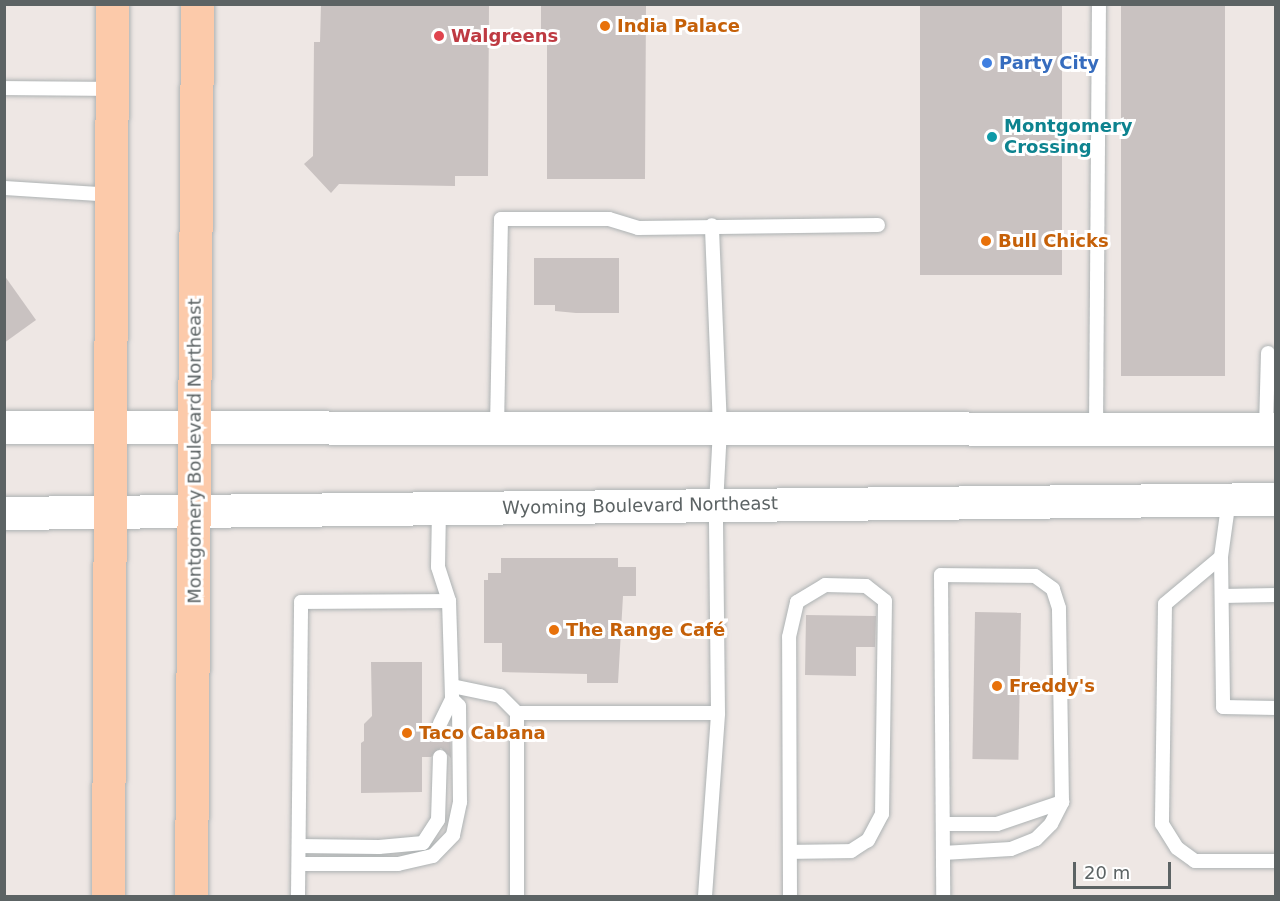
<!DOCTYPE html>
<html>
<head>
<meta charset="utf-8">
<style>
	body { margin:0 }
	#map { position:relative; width:1280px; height:901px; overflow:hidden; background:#eee7e4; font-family:"DejaVu Sans",sans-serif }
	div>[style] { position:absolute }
	.building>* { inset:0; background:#c9c2c1; transform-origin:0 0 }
	.roads { filter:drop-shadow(0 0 2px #adb2b3) drop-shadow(0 0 2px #adb2b3) }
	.lane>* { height:14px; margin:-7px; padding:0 7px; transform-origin:7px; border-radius:7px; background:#fff }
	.secondary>* { height:33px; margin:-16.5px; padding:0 16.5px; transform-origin:16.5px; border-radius:16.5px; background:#fff }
	.primary>* { height:33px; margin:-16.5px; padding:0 16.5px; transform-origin:16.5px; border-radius:16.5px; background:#fccaaa }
	.dots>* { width:16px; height:16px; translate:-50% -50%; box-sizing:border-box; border:3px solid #fff; border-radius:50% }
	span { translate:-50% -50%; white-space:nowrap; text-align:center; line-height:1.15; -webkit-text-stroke:6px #fff; paint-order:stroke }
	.food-label { font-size:18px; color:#c56008; font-weight:700 }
	.left { translate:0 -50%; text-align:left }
	.health-label { font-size:18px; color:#be3a42; font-weight:700 }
	.shop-label { font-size:18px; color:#366cbe; font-weight:700 }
	.culture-label { font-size:18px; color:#0d838f; font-weight:700 }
	.street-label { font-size:18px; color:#5c6364 }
	.frame { position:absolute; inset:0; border:6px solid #5c6364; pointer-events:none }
	.scale { position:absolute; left:1073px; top:862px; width:98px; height:27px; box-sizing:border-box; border:3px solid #5c6364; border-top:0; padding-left:8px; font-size:18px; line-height:21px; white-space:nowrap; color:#5c6364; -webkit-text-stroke:4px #fff; paint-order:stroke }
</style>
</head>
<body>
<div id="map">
	<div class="building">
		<div style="clip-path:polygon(321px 4px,489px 4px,488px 176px,455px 176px,455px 186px,339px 184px,331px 193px,304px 164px,313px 156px,314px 42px,320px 42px)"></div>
		<div style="clip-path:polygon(541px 4px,646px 4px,645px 179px,547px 179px,547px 30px,541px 30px)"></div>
		<div style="left:920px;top:4px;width:142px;height:271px"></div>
		<div style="left:1121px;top:4px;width:104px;height:372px"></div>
		<div style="clip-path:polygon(534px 258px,619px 258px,619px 313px,576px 313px,555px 311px,555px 305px,534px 305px)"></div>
		<div style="clip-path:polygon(4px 275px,36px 320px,4px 343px)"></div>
		<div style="clip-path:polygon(501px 558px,618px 558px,618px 567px,636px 567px,636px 596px,623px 596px,618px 683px,587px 683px,587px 674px,502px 672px,502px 643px,484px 643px,484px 580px,488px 580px,488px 573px,501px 573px)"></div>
		<div style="left:975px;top:612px;width:46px;height:147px;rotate:1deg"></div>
		<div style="clip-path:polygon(806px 615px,876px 616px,875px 647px,856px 647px,856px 676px,805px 675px)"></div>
		<div style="clip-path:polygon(371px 662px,422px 662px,422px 724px,431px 724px,440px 733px,450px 724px,451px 758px,441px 748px,431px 757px,422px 757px,422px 792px,361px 793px,361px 743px,364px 741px,364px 724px,372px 716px)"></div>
	</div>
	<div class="roads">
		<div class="lane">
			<div style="left:4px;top:88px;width:108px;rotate:0.5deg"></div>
			<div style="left:4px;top:188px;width:107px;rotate:3.7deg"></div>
			<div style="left:497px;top:427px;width:208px;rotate:-88.9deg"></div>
			<div style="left:501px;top:219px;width:108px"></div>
			<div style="left:609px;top:219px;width:30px;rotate:17deg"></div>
			<div style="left:638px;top:228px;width:240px;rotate:-0.7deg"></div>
			<div style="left:1096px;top:429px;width:425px;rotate:-89.6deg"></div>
			<div style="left:1266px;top:429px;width:76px;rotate:-88.5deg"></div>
			<div style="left:1229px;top:499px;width:59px;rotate:97.9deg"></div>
			<div style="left:1221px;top:557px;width:150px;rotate:89.2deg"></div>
			<div style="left:1223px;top:707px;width:53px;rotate:1.1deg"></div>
			<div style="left:439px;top:509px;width:58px;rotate:91deg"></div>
			<div style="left:438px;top:567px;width:36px;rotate:72deg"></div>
			<div style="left:1221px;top:557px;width:73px;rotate:140deg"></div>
			<div style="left:1165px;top:604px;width:220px;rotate:90.8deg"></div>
			<div style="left:1162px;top:824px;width:28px;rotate:58deg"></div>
			<div style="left:1177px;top:848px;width:22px;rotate:36deg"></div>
			<div style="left:1195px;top:861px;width:81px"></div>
			<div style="left:1222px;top:596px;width:54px;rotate:-1.1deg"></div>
			<div style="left:452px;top:686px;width:49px;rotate:11.8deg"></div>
			<div style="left:500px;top:696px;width:24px;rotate:45deg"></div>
			<div style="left:517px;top:713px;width:201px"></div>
			<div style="left:943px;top:824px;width:54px"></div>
			<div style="left:997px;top:824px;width:69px;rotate:-18.7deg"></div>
			<div style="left:1062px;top:802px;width:194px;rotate:-90.9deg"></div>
			<div style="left:1059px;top:608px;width:20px;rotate:-108deg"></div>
			<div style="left:1053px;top:589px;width:22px;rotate:-144deg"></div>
			<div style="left:1035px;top:576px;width:94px;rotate:-179.4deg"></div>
			<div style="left:941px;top:575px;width:321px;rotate:89.6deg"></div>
			<div style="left:299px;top:846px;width:80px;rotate:0.7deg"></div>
			<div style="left:379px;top:847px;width:44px;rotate:-5.2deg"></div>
			<div style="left:423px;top:843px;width:27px;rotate:-57deg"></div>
			<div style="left:438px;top:820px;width:63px;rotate:-88.2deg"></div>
			<div style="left:943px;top:853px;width:68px;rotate:-3.4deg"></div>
			<div style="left:1011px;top:849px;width:27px;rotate:-22deg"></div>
			<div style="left:1036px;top:839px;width:21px;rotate:-45deg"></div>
			<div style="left:1051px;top:824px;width:25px;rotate:-63deg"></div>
			<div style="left:299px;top:864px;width:99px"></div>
			<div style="left:398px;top:864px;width:36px;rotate:-13deg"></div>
			<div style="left:433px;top:856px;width:29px;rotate:-46deg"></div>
			<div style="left:453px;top:835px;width:34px;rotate:-78deg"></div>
			<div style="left:460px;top:802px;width:96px;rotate:-90.6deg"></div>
			<div style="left:459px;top:706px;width:10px;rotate:-135deg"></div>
			<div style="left:298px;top:896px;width:294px;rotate:-89.4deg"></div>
			<div style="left:301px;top:602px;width:148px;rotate:-0.4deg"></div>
			<div style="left:449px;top:601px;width:98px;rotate:88.2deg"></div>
			<div style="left:452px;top:699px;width:28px;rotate:116deg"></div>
			<div style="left:517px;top:896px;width:183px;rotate:-90deg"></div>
			<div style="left:705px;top:896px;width:183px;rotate:-85.9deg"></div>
			<div style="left:718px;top:713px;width:208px;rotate:-90.6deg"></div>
			<div style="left:716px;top:505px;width:77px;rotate:-87deg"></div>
			<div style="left:720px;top:428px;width:203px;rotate:-92.3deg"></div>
			<div style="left:790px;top:896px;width:259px;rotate:-90.2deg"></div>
			<div style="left:789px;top:637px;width:36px;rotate:-77deg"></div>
			<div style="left:797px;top:602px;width:33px;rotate:-31deg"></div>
			<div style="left:825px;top:585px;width:41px;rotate:1.4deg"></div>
			<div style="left:866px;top:586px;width:24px;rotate:38deg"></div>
			<div style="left:885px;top:601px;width:213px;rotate:90.8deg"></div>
			<div style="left:882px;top:814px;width:30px;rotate:118deg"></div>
			<div style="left:868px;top:840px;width:20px;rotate:147deg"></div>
			<div style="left:851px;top:851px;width:61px;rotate:179.1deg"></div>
		</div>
		<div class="secondary">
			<div style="left:4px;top:427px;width:1272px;rotate:0.09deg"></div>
			<div style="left:4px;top:513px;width:1272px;rotate:-0.63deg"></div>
		</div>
		<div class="primary">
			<div style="left:108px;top:896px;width:892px;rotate:-89.74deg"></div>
			<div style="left:191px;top:896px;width:892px;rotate:-89.61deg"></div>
		</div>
	</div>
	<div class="dots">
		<div style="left:605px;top:26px;background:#e8710a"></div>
		<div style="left:439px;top:36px;background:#e0444e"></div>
		<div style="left:987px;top:63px;background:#3f7fe0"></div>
		<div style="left:992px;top:137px;background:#0f9aa8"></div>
		<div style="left:986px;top:241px;background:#e8710a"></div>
		<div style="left:554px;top:630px;background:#e8710a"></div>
		<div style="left:997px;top:686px;background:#e8710a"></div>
		<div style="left:407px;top:733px;background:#e8710a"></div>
	</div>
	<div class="food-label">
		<span class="left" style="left:617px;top:26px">India Palace</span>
		<span class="left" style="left:998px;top:241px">Bull Chicks</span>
		<span class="left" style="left:566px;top:630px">The Range Café</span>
		<span class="left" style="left:1009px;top:686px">Freddy's</span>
		<span class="left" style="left:419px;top:733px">Taco Cabana</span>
	</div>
	<div class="health-label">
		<span class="left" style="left:451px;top:36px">Walgreens</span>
	</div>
	<div class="shop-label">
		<span class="left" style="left:999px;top:63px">Party City</span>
	</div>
	<div class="culture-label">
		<span class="left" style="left:1004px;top:137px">Montgomery<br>Crossing</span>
	</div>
	<div class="street-label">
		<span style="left:195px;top:451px;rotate:-90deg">Montgomery Boulevard Northeast</span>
		<span style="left:640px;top:506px;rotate:-1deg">Wyoming Boulevard Northeast</span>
	</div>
	<div class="frame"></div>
	<div class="scale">20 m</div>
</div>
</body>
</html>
